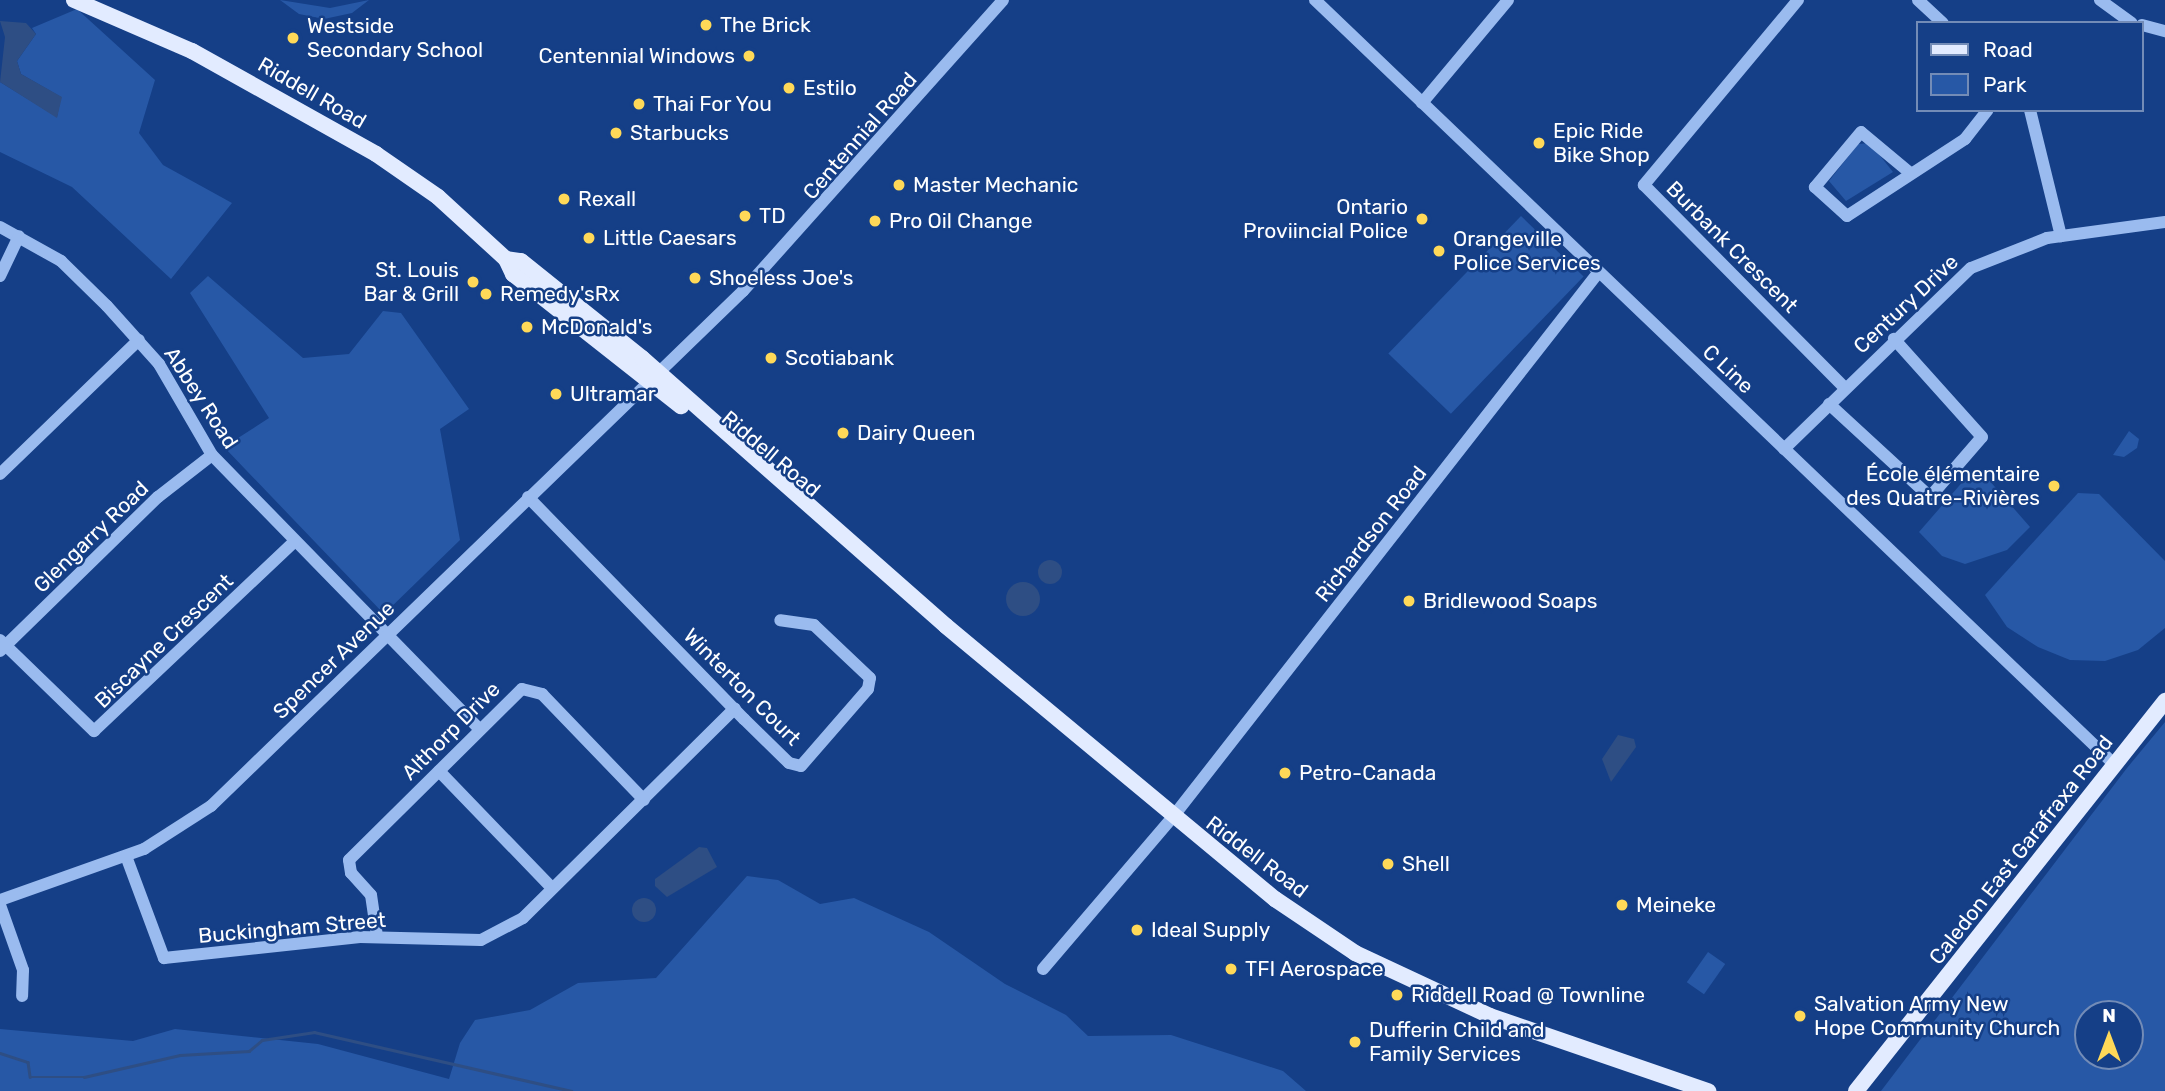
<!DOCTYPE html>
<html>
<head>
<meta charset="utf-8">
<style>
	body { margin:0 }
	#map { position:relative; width:2165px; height:1091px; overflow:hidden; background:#153f87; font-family:Rubik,sans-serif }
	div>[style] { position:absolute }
	.green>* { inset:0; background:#2758a6; transform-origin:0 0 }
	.water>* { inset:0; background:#2e4e84 }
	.round { border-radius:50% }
	.stream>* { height:2.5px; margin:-1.25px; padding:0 1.25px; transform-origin:1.25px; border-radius:1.25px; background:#2e4e84 }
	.minor>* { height:12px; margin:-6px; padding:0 6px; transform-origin:6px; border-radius:6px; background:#9abbef }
	.major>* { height:16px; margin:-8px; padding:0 8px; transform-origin:8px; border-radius:8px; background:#e2ebff }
	.dots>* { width:19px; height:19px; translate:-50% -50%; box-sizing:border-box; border:4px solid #153f87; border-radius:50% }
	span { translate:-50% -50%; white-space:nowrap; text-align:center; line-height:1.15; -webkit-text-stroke:5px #153f87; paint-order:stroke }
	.poi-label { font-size:21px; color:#fff }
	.left { translate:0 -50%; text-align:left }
	.right { translate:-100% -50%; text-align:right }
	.street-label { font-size:21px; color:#fff }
	.legend { position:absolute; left:1916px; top:21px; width:228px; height:91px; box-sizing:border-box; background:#153f87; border:2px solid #738cb7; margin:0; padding:9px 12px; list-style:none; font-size:21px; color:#fff }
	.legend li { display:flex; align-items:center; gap:14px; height:35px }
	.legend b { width:35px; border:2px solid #738cb7 }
	.north { position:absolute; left:2074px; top:1000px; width:70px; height:70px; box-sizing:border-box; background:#153f87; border:2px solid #738cb7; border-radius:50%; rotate:0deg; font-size:19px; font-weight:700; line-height:28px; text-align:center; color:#fff }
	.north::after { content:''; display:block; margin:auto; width:24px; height:32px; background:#ffd958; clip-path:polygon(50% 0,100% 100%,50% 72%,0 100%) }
</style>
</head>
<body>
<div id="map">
	<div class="green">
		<div style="clip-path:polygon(280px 0,330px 8px,369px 0,352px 13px,324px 19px,299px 14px)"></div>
		<div style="clip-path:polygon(77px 9px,155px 80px,139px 133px,163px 165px,232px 203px,171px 279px,72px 187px,0 152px,0 82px,57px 117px,61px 97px,21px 74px,17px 61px,36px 34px,32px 28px)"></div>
		<div style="clip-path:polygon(1870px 143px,1893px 172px,1846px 201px,1829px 181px,1858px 144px)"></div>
		<div style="left:1521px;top:216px;width:87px;height:191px;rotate:44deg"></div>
		<div style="clip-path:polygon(208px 276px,303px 358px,349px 354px,383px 311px,401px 313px,469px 409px,440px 429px,460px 540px,384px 614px,224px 447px,269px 418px,190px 293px)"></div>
		<div style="clip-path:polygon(2129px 431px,2139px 439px,2137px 448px,2124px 457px,2113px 455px)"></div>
		<div style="clip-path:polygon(1972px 471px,1981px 471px,2030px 527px,2007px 550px,1965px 564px,1942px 556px,1919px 532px)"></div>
		<div style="clip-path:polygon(2078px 493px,2099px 494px,2165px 561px,2165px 628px,2138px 650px,2105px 661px,2070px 660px,2038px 647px,2007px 627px,1985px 595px)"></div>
		<div style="clip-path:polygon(evenodd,2165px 722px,2165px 1091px,1881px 1091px,2127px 768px,2165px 722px,2088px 1014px,2130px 1014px,2130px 1056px,2088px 1056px,2088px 1014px)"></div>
		<div style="clip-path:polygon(747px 876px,778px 880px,820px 904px,854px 898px,929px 932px,1005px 984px,1066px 1015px,1088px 1036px,1171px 1035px,1283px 1071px,1306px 1091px,0 1091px,0 1029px,133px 1041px,175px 1029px,318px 1044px,449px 1079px,460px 1043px,475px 1020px,530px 1010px,578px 983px,656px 978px)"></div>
		<div style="left:1708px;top:952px;width:21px;height:37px;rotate:35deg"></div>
	</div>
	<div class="water">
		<div style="clip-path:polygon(0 21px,26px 23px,36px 34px,17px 61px,21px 74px,62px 97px,57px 118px,0 82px,5px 37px)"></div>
		<div class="round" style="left:1038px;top:560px;width:24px;height:24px"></div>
		<div class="round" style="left:1006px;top:582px;width:34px;height:34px"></div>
		<div style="clip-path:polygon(1618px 735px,1634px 739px,1636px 747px,1611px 782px,1602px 759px)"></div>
		<div style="clip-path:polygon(699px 847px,707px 848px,717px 867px,667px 897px,655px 886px,655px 879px)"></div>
		<div class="round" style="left:632px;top:898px;width:24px;height:24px"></div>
	</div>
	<div class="stream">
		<div style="left:0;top:1053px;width:29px;rotate:18deg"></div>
		<div style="left:28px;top:1062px;width:15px;rotate:82deg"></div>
		<div style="left:30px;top:1077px;width:54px"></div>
		<div style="left:84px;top:1077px;width:98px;rotate:-12.9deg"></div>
		<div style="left:180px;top:1055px;width:69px;rotate:-3.3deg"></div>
		<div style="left:249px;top:1051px;width:17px;rotate:-40deg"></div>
		<div style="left:262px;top:1040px;width:53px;rotate:-8.7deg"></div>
		<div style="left:314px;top:1032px;width:264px;rotate:12.9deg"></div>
	</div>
	<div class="minor">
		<div style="left:1315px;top:0;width:1107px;rotate:43.72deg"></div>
		<div style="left:1798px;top:0;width:241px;rotate:129.8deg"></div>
		<div style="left:1644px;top:185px;width:286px;rotate:45.3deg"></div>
		<div style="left:1918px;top:0;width:34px;rotate:43deg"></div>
		<div style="left:2100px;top:0;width:39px;rotate:36deg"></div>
		<div style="left:2142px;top:25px;width:24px;rotate:15deg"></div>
		<div style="left:1422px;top:103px;width:134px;rotate:-50.1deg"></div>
		<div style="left:2030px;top:110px;width:130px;rotate:76.2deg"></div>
		<div style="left:1909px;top:172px;width:62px;rotate:-140.2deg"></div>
		<div style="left:1861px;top:132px;width:72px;rotate:129.9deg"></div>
		<div style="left:1815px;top:187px;width:43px;rotate:42.2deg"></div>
		<div style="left:1847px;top:216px;width:141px;rotate:-33.1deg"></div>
		<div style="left:1965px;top:139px;width:37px;rotate:-52deg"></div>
		<div style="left:0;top:227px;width:70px;rotate:29.1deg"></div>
		<div style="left:61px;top:261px;width:64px;rotate:44.4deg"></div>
		<div style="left:107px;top:306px;width:78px;rotate:48.1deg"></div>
		<div style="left:159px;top:364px;width:105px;rotate:59.8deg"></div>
		<div style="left:212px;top:455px;width:383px;rotate:45.7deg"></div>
		<div style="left:0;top:276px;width:44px;rotate:-64.6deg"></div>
		<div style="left:1829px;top:404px;width:137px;rotate:42.6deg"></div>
		<div style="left:1930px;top:497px;width:79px;rotate:-49.1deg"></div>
		<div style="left:1982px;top:437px;width:132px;rotate:-131.9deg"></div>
		<div style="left:1784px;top:449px;width:260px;rotate:-44.1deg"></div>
		<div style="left:1971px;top:268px;width:82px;rotate:-21.5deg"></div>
		<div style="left:2047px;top:238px;width:119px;rotate:-7.7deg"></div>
		<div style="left:0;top:474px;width:193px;rotate:-44deg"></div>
		<div style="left:528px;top:497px;width:310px;rotate:45.8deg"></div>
		<div style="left:744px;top:719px;width:63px;rotate:44.4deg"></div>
		<div style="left:789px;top:763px;width:12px;rotate:14deg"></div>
		<div style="left:801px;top:766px;width:102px;rotate:-49deg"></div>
		<div style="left:868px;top:689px;width:11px;rotate:-80deg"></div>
		<div style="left:870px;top:678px;width:77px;rotate:-136.6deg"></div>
		<div style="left:814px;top:625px;width:34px;rotate:-172deg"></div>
		<div style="left:0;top:640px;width:131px;rotate:44.1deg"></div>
		<div style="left:94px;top:731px;width:275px;rotate:-43.4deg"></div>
		<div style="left:0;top:651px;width:221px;rotate:-44.3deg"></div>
		<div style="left:158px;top:497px;width:68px;rotate:-37.9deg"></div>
		<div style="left:439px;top:771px;width:163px;rotate:46deg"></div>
		<div style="left:126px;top:856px;width:109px;rotate:69.6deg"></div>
		<div style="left:164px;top:958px;width:197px;rotate:-6.1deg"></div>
		<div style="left:360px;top:937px;width:121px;rotate:1.4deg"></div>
		<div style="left:481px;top:940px;width:47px;rotate:-27.6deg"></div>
		<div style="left:523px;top:918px;width:298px;rotate:-44.7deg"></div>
		<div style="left:0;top:900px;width:153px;rotate:-19.5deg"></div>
		<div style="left:144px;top:849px;width:80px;rotate:-32.7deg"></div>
		<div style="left:211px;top:806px;width:740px;rotate:-44.07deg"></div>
		<div style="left:743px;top:291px;width:390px;rotate:-48.2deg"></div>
		<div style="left:0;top:905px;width:69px;rotate:70.5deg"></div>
		<div style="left:23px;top:970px;width:26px;rotate:92deg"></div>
		<div style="left:377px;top:936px;width:41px;rotate:-98.3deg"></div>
		<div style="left:371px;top:895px;width:30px;rotate:-132deg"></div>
		<div style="left:351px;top:873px;width:13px;rotate:-99deg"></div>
		<div style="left:349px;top:860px;width:243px;rotate:-44.7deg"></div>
		<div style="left:522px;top:689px;width:21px;rotate:14deg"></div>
		<div style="left:542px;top:694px;width:147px;rotate:46.1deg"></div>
		<div style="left:1043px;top:969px;width:199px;rotate:-49.5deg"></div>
		<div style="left:1172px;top:818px;width:692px;rotate:-51.99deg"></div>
	</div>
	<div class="major">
		<div style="left:74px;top:0;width:129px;rotate:23.4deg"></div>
		<div style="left:192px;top:51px;width:211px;rotate:29.2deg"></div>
		<div style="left:376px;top:154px;width:75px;rotate:34.7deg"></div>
		<div style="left:438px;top:197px;width:92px;rotate:42.4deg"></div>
		<div style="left:506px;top:259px;width:17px;rotate:65deg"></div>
		<div style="left:513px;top:274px;width:214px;rotate:38.2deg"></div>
		<div style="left:506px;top:259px;width:15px;rotate:8deg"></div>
		<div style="left:521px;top:261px;width:155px;rotate:38.7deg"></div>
		<div style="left:642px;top:358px;width:405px;rotate:41.4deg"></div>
		<div style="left:946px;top:626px;width:428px;rotate:39.7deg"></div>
		<div style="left:1275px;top:899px;width:97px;rotate:34deg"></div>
		<div style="left:1355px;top:953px;width:149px;rotate:25deg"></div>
		<div style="left:1490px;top:1016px;width:231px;rotate:19deg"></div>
		<div style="left:1856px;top:1091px;width:498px;rotate:-51.6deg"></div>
	</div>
	<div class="dots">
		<div style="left:706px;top:25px;background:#ffd958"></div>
		<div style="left:293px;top:38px;background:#ffd958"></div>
		<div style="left:749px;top:56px;background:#ffd958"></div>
		<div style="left:789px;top:88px;background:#ffd958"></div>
		<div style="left:639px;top:104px;background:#ffd958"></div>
		<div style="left:616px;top:133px;background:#ffd958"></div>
		<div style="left:1539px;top:143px;background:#ffd958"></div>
		<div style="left:899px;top:185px;background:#ffd958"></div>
		<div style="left:564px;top:199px;background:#ffd958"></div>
		<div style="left:745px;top:216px;background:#ffd958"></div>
		<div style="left:1422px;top:219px;background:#ffd958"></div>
		<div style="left:875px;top:221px;background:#ffd958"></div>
		<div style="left:589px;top:238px;background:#ffd958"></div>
		<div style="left:1439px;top:251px;background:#ffd958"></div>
		<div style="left:695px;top:278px;background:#ffd958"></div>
		<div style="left:473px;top:282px;background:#ffd958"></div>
		<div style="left:486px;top:294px;background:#ffd958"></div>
		<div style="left:527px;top:327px;background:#ffd958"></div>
		<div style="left:771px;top:358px;background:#ffd958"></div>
		<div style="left:556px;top:394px;background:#ffd958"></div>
		<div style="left:843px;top:433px;background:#ffd958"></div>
		<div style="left:2054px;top:486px;background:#ffd958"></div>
		<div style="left:1409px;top:601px;background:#ffd958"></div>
		<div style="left:1285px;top:773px;background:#ffd958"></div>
		<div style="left:1388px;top:864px;background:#ffd958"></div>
		<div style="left:1622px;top:905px;background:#ffd958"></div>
		<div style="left:1137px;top:930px;background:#ffd958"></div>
		<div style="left:1231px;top:969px;background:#ffd958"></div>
		<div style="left:1397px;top:995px;background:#ffd958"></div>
		<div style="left:1800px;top:1016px;background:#ffd958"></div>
		<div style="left:1355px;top:1042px;background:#ffd958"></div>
	</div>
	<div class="poi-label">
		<span class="left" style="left:720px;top:25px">The Brick</span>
		<span class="left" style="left:307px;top:38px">Westside<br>Secondary School</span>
		<span class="right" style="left:735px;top:56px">Centennial Windows</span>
		<span class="left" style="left:803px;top:88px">Estilo</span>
		<span class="left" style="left:653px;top:104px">Thai For You</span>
		<span class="left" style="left:1553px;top:143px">Epic Ride<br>Bike Shop</span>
		<span class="left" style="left:630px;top:133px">Starbucks</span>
		<span class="left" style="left:913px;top:185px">Master Mechanic</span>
		<span class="left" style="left:578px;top:199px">Rexall</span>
		<span class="right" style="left:1408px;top:219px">Ontario<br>Proviincial Police</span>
		<span class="left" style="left:759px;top:216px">TD</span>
		<span class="left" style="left:889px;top:221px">Pro Oil Change</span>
		<span class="left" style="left:603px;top:238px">Little Caesars</span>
		<span class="left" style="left:1453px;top:251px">Orangeville<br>Police Services</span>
		<span class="right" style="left:459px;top:282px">St. Louis<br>Bar &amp; Grill</span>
		<span class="left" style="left:709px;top:278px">Shoeless Joe's</span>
		<span class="left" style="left:500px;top:294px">Remedy'sRx</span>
		<span class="left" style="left:541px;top:327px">McDonald's</span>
		<span class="left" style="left:785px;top:358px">Scotiabank</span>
		<span class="left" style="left:570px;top:394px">Ultramar</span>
		<span class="left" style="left:857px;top:433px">Dairy Queen</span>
		<span class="right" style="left:2040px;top:486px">École élémentaire<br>des Quatre-Rivières</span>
		<span class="left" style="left:1423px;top:601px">Bridlewood Soaps</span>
		<span class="left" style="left:1299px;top:773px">Petro-Canada</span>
		<span class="left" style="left:1402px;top:864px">Shell</span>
		<span class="left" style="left:1636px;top:905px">Meineke</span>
		<span class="left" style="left:1151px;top:930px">Ideal Supply</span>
		<span class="left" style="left:1245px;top:969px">TFI Aerospace</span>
		<span class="left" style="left:1411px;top:995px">Riddell Road @ Townline</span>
		<span class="left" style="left:1814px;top:1016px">Salvation Army New<br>Hope Community Church</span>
		<span class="left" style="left:1369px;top:1042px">Dufferin Child and<br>Family Services</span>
	</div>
	<div class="street-label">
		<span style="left:312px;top:93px;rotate:30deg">Riddell Road</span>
		<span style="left:860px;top:136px;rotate:-49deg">Centennial Road</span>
		<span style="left:1732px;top:247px;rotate:45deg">Burbank Crescent</span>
		<span style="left:1906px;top:304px;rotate:-43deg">Century Drive</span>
		<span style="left:1728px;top:369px;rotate:43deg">C Line</span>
		<span style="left:201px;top:398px;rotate:57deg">Abbey Road</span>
		<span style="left:771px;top:454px;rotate:40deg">Riddell Road</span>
		<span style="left:1371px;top:534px;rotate:-52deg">Richardson Road</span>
		<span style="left:91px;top:537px;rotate:-44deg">Glengarry Road</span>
		<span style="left:164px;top:641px;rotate:-44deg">Biscayne Crescent</span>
		<span style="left:334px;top:660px;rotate:-44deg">Spencer Avenue</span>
		<span style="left:742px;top:687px;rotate:45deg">Winterton Court</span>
		<span style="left:451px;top:731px;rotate:-45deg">Althorp Drive</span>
		<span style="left:2021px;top:850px;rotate:-52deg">Caledon East Garafraxa Road</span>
		<span style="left:1257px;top:857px;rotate:37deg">Riddell Road</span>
		<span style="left:292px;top:928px;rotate:-5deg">Buckingham Street</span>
	</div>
	<ul class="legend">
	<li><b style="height:9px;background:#e2ebff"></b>Road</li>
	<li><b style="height:19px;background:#2758a6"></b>Park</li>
	</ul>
	<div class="north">N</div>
</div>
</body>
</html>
